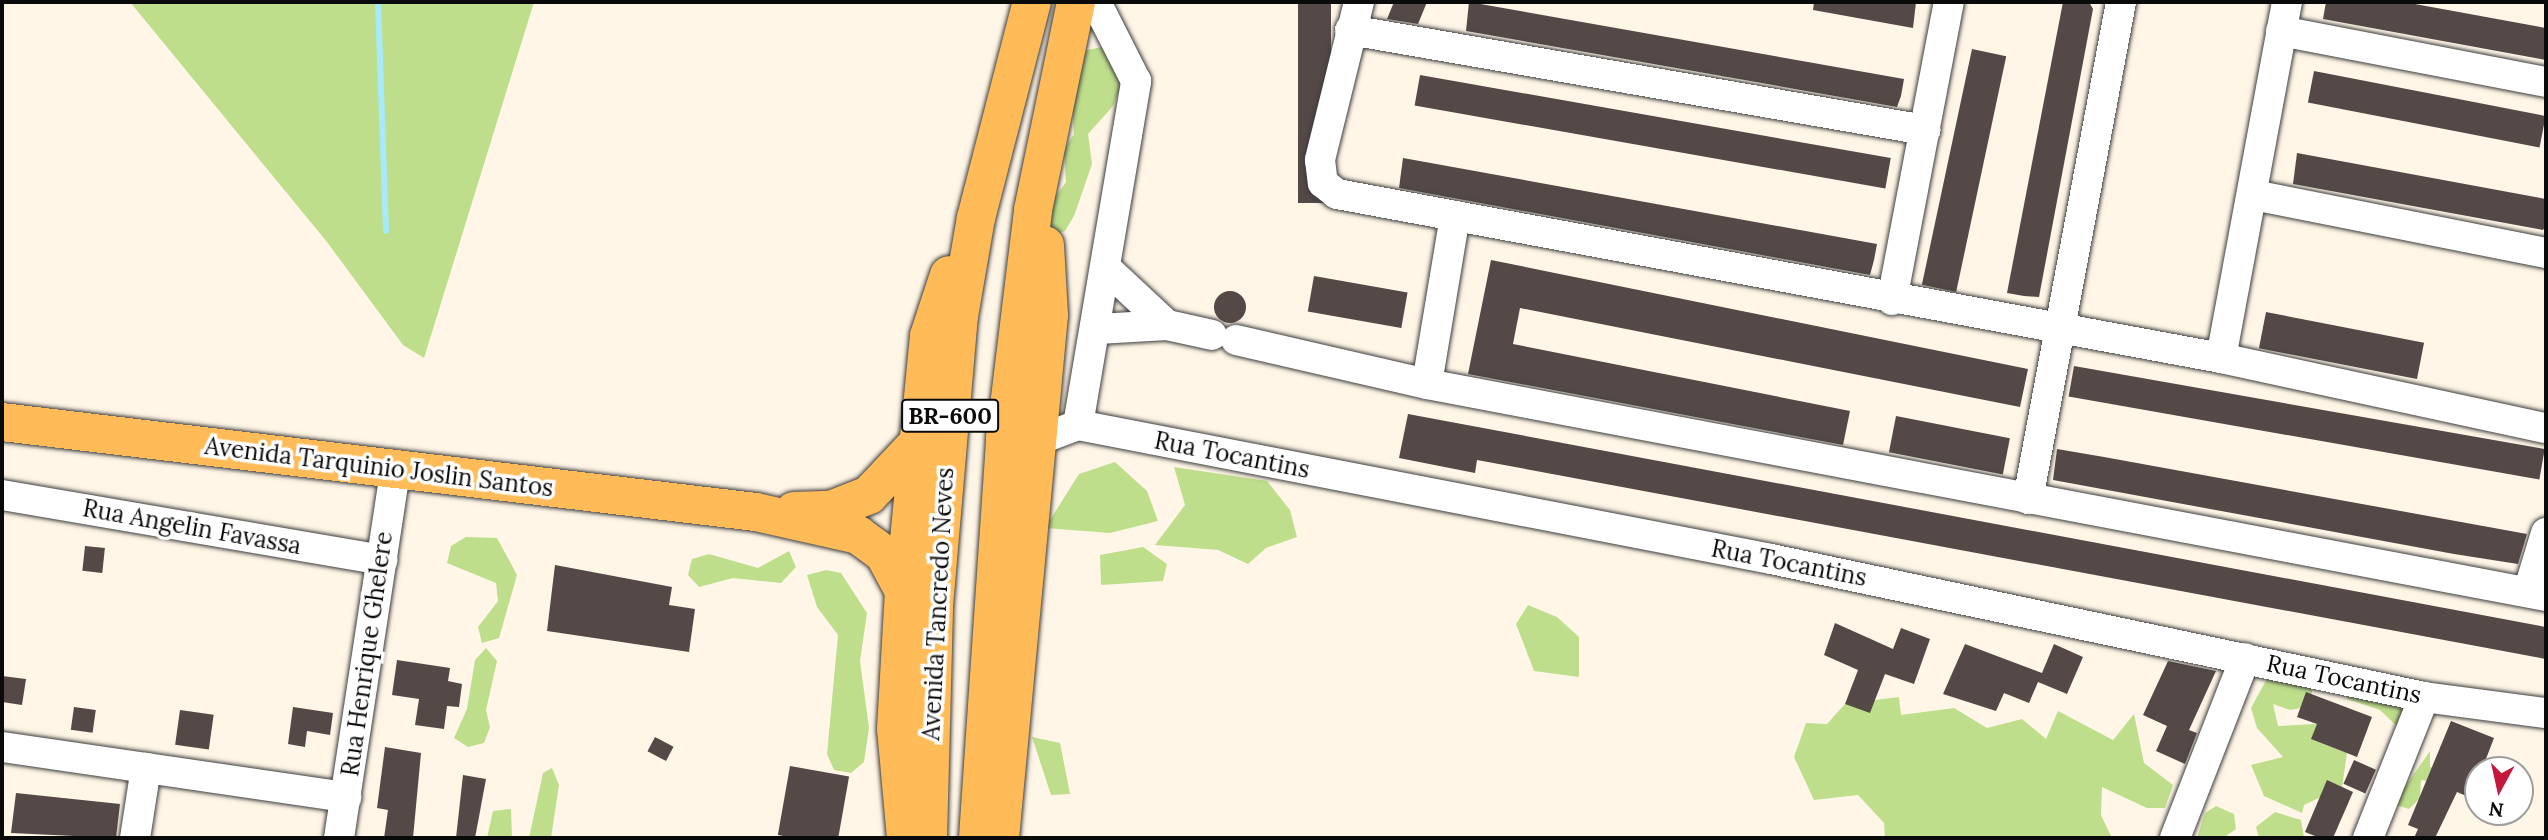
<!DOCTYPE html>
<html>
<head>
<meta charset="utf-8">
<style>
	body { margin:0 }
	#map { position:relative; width:2548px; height:840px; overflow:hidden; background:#fff6e7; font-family:Lora,serif }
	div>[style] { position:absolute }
	.forest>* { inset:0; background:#bede8c }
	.stream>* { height:6px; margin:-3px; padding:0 3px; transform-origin:3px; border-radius:3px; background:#a6eafc }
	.building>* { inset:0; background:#544946; transform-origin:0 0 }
	.round { border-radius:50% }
	.roads { filter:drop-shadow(0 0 2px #3d3d3d) drop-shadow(0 0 2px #3d3d3d) }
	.minor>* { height:30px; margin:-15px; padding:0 15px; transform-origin:15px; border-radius:15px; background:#fff }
	.major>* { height:38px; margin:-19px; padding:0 19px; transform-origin:19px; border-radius:19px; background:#ffbb57 }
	span { translate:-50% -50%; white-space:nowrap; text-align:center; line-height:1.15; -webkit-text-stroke:7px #fff; paint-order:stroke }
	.shield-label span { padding:2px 5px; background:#fff; border:2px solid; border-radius:5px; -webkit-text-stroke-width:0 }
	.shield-label { font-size:23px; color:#0a0a0a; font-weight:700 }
	.street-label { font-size:24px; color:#0a0a0a }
	.frame { position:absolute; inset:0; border:4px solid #0a0a0a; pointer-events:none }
	.north { position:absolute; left:2464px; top:756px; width:70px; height:70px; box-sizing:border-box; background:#fff; border:2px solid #9d9d9d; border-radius:50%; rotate:188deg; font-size:19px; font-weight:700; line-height:28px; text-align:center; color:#0a0a0a }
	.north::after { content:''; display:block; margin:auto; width:24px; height:32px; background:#c5173b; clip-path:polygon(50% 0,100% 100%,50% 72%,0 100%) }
</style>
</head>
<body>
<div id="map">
	<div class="forest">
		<div style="clip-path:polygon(130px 2px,534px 2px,424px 358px,403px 345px,327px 242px)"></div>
		<div style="clip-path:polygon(1130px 41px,1128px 68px,1113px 106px,1088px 134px,1092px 164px,1074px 216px,1065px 231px,1053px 235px,1048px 207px,1066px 182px,1064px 150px,1074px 134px,1072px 99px,1083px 51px)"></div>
		<div style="clip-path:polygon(1115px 462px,1147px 491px,1158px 521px,1110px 533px,1045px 528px,1079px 474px)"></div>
		<div style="clip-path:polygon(1174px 467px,1267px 481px,1290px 510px,1297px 537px,1266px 548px,1248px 564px,1218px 550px,1155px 545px,1185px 505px)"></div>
		<div style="clip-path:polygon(466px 537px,497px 538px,517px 575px,499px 638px,482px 643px,478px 627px,498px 601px,496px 583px,447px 563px,451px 546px)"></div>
		<div style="clip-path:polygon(1143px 547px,1167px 564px,1163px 581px,1101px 585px,1100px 555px)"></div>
		<div style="clip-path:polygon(789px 551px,796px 567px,781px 583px,733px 578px,699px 587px,688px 575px,692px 559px,709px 554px,758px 568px)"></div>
		<div style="clip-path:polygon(826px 570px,841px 573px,867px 613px,860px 661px,869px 728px,864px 762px,851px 773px,834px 770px,827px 754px,838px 635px,817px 607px,807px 575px)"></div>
		<div style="clip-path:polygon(1528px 605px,1557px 617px,1579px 637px,1579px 677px,1534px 671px,1516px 624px)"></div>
		<div style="clip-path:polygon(486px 648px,497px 661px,486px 710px,490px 727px,484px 743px,468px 747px,454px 738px,467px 709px,475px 660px)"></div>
		<div style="clip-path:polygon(2269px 675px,2312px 675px,2312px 706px,2290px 710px,2273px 704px,2278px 726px,2317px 724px,2324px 744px,2347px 753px,2342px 787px,2304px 805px,2302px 813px,2264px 796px,2251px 765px,2283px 757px,2257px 728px,2251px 708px)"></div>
		<div style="clip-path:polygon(2353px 688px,2404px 704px,2400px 729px,2380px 710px,2347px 699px)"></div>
		<div style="clip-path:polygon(1899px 697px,1901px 715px,1954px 708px,1987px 728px,2022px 719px,2046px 739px,2058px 711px,2113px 740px,2134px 714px,2144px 763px,2173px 785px,2165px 808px,2147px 808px,2102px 787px,2101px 815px,2112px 838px,1885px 838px,1884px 823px,1858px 795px,1814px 800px,1794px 757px,1806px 723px,1827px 724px,1845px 704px)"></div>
		<div style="clip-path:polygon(1032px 737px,1060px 743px,1070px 794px,1051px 795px)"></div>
		<div style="clip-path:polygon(2430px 751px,2430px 767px,2441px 770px,2433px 782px,2421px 780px,2420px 798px,2409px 809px,2393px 804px)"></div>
		<div style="clip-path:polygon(552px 768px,559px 785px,551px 838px,529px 838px,543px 773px)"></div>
		<div style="clip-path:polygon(2216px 806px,2234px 814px,2236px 829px,2223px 838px,2197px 838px,2205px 813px)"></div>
		<div style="clip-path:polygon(511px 809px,512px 838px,487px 838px,493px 811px)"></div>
		<div style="clip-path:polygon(2275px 812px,2301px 820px,2304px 838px,2259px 838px,2256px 827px)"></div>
	</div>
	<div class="stream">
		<div style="left:378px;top:2px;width:229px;rotate:88deg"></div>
	</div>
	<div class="building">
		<div style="left:1298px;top:2px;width:33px;height:201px"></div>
		<div style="clip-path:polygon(1394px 2px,1427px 2px,1418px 24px,1387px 19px)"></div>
		<div style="clip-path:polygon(1469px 2px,1904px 79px,1901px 96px,1897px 107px,1466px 31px)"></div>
		<div style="clip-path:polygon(1814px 2px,1916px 2px,1913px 28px,1813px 10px)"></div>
		<div style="clip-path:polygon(2063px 2px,2089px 2px,2093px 9px,2039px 297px,2024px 296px,2007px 293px)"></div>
		<div style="clip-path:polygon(2326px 2px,2404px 2px,2546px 28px,2546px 60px,2323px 19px)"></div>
		<div style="left:1972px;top:49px;width:35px;height:241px;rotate:12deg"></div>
		<div style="left:2314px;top:71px;width:236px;height:32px;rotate:11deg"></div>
		<div style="left:1420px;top:75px;width:478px;height:31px;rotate:10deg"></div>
		<div style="clip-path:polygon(2297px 153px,2546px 199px,2546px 225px,2543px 230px,2293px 184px)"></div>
		<div style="clip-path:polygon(1403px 158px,1877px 244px,1874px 260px,1870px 275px,1399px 188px)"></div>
		<div style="clip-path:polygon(1491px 260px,2028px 369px,2020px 407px,1520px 308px,1513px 344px,1850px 411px,1843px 445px,1468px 374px)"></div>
		<div style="left:1314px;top:276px;width:95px;height:36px;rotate:10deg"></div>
		<div class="round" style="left:1214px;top:291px;width:32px;height:32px"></div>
		<div style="left:2266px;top:312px;width:161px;height:37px;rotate:11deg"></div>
		<div style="left:2074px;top:366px;width:478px;height:31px;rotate:10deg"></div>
		<div style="clip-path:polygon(1408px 414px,2546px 627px,2546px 659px,1477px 460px,1475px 473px,1399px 458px)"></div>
		<div style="left:1896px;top:416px;width:116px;height:37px;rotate:11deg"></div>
		<div style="clip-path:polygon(2057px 449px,2104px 457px,2527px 534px,2518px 564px,2454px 554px,2053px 480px)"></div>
		<div style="left:85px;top:546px;width:20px;height:25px;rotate:6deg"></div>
		<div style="clip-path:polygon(555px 565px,672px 587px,669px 605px,695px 609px,689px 652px,547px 631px)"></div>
		<div style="clip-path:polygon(1835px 623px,1893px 649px,1901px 628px,1930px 639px,1914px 684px,1885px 674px,1870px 713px,1845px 704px,1858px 670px,1824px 655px)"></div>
		<div style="clip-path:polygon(1965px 644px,2042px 673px,2054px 644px,2083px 657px,2067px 694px,2038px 682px,2029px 703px,2004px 693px,1996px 711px,1943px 694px)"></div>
		<div style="clip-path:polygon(397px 660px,450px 668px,448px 681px,462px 684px,459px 707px,447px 706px,444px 729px,415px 725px,419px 699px,392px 695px)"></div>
		<div style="clip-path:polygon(2168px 661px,2216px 671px,2189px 730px,2197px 733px,2185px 764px,2156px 751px,2167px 726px,2143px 715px)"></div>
		<div style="clip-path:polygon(2px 676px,26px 679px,22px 705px,2px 702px)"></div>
		<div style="clip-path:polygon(2306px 692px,2372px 717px,2357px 757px,2311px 739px,2317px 724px,2297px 717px)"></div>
		<div style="left:74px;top:707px;width:22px;height:23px;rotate:8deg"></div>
		<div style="clip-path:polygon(293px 707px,333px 713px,330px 735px,307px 731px,305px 747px,288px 744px)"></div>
		<div style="left:180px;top:710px;width:34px;height:35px;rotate:8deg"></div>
		<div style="clip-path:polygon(2451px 721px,2494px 738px,2471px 798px,2457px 792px,2435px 838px,2414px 838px,2418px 829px,2408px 825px)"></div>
		<div style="left:655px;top:737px;width:21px;height:16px;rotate:28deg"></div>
		<div style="clip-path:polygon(385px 747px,421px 753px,413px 838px,384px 838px,388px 810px,377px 808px)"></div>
		<div style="left:2354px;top:760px;width:24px;height:26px;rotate:24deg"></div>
		<div style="left:790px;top:766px;width:60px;height:70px;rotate:10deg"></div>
		<div style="clip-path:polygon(463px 775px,486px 779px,475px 838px,456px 838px)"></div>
		<div style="clip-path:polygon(2327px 780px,2353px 792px,2333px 838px,2320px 838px,2305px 832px)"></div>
		<div style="clip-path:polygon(16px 793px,120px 804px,116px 838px,11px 833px)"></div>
	</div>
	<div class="roads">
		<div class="minor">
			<div style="left:1359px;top:2px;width:163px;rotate:103.9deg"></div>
			<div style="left:1320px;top:160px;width:23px;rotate:83deg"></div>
			<div style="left:1323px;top:183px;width:18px;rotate:38deg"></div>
			<div style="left:1337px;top:194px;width:899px;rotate:10.51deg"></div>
			<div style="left:2221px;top:358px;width:332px;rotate:12.2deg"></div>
			<div style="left:1350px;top:30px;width:584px;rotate:9.87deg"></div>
			<div style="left:2281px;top:31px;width:270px;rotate:10.9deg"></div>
			<div style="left:2253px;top:195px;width:299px;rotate:11.2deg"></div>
			<div style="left:1455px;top:216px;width:170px;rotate:99.5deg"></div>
			<div style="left:1427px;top:384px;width:1139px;rotate:10.73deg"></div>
			<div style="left:1107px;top:269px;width:82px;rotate:43deg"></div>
			<div style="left:1892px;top:300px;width:303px;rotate:-79.2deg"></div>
			<div style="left:1098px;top:329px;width:69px;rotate:-3.3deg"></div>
			<div style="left:1167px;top:325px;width:46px;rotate:12.5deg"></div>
			<div style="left:1236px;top:340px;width:196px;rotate:13deg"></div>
			<div style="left:2221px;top:358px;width:362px;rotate:-79.5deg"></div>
			<div style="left:1078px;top:425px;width:349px;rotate:-80.4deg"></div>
			<div style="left:1136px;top:81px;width:89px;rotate:-116.9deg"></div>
			<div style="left:1033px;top:442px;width:48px;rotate:-20.7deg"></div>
			<div style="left:1078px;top:425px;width:706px;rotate:10.94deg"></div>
			<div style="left:1771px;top:559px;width:667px;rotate:11.93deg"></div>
			<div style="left:2424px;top:697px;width:123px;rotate:7.5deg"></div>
			<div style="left:2px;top:495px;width:386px;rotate:9.7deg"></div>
			<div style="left:2028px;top:499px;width:506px;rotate:-79.4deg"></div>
			<div style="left:2528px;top:592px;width:62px;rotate:-73deg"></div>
			<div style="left:2px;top:747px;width:348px;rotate:8.3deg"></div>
			<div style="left:135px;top:838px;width:71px;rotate:-81.1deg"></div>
			<div style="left:339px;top:838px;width:372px;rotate:-81.3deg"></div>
			<div style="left:2175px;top:838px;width:193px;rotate:-68.7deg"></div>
			<div style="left:2368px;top:838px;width:152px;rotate:-68.3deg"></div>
		</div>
		<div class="major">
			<div style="left:2px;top:422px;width:759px;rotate:6.81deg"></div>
			<div style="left:756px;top:512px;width:105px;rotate:12.7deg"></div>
			<div style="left:858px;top:535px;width:32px;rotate:36deg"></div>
			<div style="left:884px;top:554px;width:42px;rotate:61.6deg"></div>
			<div style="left:794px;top:511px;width:37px;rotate:-2deg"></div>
			<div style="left:831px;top:510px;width:41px;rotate:-21.5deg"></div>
			<div style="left:869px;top:495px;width:70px;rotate:-46.7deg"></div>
			<div style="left:906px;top:838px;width:109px;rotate:-95.2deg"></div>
			<div style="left:896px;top:729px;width:138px;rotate:-86.7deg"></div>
			<div style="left:904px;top:591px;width:256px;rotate:-84.4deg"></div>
			<div style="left:929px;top:336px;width:64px;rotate:-71.8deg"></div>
			<div style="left:928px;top:838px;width:232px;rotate:-88.5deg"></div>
			<div style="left:934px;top:606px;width:291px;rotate:-85.1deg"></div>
			<div style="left:959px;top:316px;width:99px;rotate:-80.2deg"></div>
			<div style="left:976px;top:218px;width:223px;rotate:-75.5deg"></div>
			<div style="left:978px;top:838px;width:400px;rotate:-86.1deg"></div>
			<div style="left:1005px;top:439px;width:231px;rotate:-83deg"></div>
			<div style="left:1033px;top:210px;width:212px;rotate:-78.3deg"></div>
			<div style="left:1000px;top:838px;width:525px;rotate:-84.65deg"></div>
			<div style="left:1049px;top:315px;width:70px;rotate:-93.3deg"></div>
		</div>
	</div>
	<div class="shield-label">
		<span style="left:950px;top:416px">BR-600</span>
	</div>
	<div class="street-label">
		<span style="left:1232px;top:455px;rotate:11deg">Rua Tocantins</span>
		<span style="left:379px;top:467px;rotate:7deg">Avenida Tarquinio Joslin Santos</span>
		<span style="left:192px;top:527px;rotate:10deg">Rua Angelin Favassa</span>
		<span style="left:1789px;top:563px;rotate:11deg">Rua Tocantins</span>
		<span style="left:938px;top:604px;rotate:-87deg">Avenida Tancredo Neves</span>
		<span style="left:367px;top:654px;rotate:-82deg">Rua Henrique Ghelere</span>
		<span style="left:2344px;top:679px;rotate:12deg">Rua Tocantins</span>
	</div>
	<div class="frame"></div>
	<div class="north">N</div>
</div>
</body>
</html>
